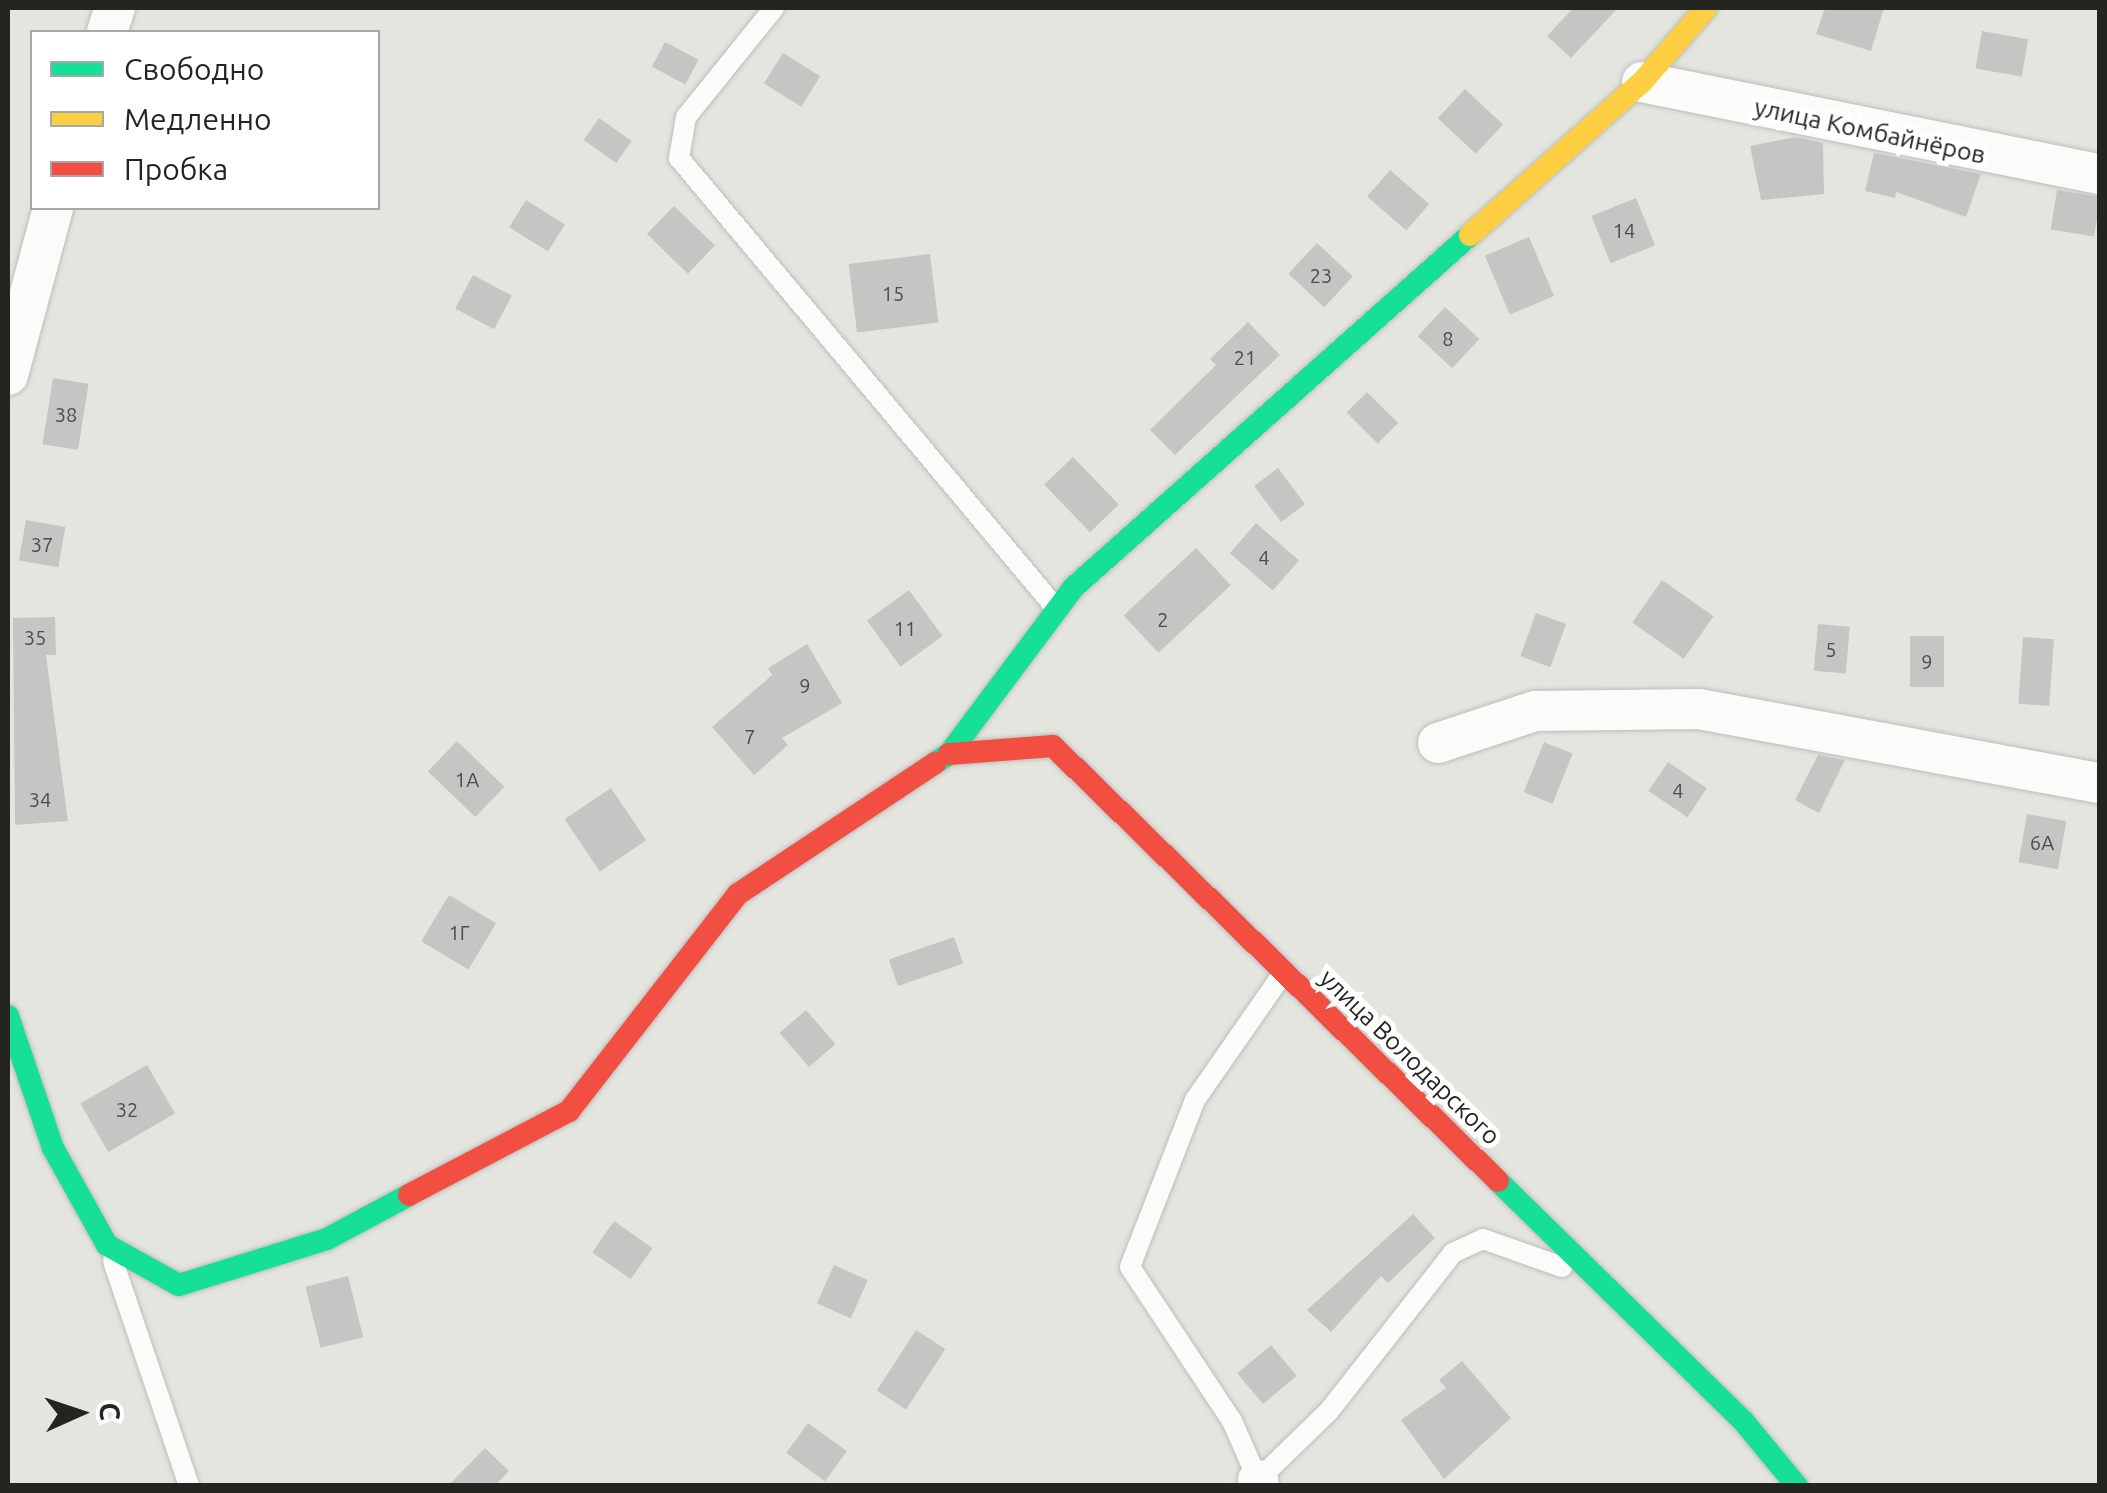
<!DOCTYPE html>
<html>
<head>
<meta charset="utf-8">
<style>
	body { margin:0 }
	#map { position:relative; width:2107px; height:1493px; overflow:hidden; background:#e5e5e0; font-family:Ubuntu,sans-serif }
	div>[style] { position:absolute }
	.building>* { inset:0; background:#c5c5c4; transform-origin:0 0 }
	.roads { filter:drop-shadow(0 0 2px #bdbdba) drop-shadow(0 0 2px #bdbdba) }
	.lane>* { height:20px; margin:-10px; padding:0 10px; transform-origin:10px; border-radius:10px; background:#fbfbfa }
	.street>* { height:40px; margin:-20px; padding:0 20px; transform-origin:20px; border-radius:20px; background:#fbfbfa }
	.fast>* { height:22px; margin:-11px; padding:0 11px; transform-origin:11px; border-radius:11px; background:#16e098 }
	.slow>* { height:22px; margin:-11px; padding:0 11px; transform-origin:11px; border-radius:11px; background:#ffcf43 }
	.jam>* { height:22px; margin:-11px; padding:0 11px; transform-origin:11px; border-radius:11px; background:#f24e42 }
	span { translate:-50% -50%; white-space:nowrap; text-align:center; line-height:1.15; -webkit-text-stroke:10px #fff; paint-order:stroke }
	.number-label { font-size:20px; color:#4c4c4a }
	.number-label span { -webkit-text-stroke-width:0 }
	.street-label { font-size:25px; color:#242421 }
	.frame { position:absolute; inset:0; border:10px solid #242421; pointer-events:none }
	.legend { position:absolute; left:30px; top:30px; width:350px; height:180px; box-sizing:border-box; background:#fff; border:2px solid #a7a7a6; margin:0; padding:12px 18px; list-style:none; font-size:30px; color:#242421 }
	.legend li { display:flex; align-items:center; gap:20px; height:50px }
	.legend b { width:50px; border:2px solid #a7a7a6 }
	.north { position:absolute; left:30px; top:1363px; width:100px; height:100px; -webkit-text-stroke:8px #fff; paint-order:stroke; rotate:87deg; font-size:28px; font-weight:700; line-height:40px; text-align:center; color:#242421 }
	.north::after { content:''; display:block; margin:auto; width:35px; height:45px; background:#242421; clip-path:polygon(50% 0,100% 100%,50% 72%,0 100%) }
</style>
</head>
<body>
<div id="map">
	<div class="building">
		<div style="clip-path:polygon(1573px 8px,1618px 8px,1571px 58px,1547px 36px)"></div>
		<div style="clip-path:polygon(1825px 8px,1884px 8px,1871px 51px,1816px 34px)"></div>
		<div style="left:1982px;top:31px;width:47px;height:38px;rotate:10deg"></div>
		<div style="left:665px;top:42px;width:38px;height:28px;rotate:28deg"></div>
		<div style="left:783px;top:53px;width:44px;height:36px;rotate:32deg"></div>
		<div style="left:1465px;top:89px;width:52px;height:40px;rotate:43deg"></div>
		<div style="left:599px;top:118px;width:40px;height:27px;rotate:35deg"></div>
		<div style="clip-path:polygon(1795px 137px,1823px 143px,1824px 194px,1761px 200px,1750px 146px)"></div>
		<div style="clip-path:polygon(1874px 153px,1981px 174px,1966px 217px,1896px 192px,1895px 198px,1865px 191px)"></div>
		<div style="left:1390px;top:170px;width:52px;height:35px;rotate:41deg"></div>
		<div style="left:2057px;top:190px;width:44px;height:40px;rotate:9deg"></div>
		<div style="left:1636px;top:198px;width:51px;height:48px;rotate:68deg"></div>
		<div style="left:526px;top:200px;width:46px;height:32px;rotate:32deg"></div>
		<div style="left:674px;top:206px;width:57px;height:39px;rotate:44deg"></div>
		<div style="left:1529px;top:237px;width:64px;height:48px;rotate:67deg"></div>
		<div style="left:1317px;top:243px;width:49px;height:42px;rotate:43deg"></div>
		<div style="left:930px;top:254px;width:69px;height:82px;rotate:83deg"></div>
		<div style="left:473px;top:275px;width:44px;height:38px;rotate:28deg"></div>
		<div style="left:1445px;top:307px;width:47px;height:40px;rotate:43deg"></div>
		<div style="clip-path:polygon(1248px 322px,1280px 355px,1175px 455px,1150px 430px,1216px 365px,1210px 359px)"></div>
		<div style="left:53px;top:378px;width:36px;height:67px;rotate:9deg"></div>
		<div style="left:1367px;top:392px;width:44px;height:29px;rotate:45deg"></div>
		<div style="left:1073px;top:457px;width:66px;height:40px;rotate:46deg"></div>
		<div style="left:1278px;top:468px;width:45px;height:30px;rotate:53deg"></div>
		<div style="left:26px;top:520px;width:40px;height:41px;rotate:10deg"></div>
		<div style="left:1256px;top:523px;width:57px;height:40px;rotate:41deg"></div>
		<div style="left:1196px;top:548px;width:51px;height:99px;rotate:47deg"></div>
		<div style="left:1662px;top:580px;width:63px;height:52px;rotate:35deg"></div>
		<div style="left:909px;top:590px;width:57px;height:52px;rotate:54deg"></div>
		<div style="left:1536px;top:613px;width:32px;height:46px;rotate:20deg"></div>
		<div style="clip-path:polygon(55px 617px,56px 655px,46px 655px,68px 821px,15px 825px,13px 618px)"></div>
		<div style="left:1818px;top:624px;width:32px;height:47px;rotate:5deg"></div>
		<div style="left:1910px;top:636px;width:34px;height:51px"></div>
		<div style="left:2023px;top:637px;width:31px;height:67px;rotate:4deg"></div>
		<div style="clip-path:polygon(807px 644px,842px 703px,782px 738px,788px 745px,754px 775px,712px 727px,772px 675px,768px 668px)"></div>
		<div style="left:457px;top:741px;width:66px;height:42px;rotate:44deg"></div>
		<div style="left:1544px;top:742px;width:31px;height:54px;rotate:22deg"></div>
		<div style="clip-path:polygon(1818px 755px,1845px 760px,1819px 813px,1795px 800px)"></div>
		<div style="left:1668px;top:762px;width:47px;height:35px;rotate:34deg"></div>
		<div style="left:611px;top:788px;width:63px;height:56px;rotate:56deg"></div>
		<div style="left:2027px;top:814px;width:40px;height:49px;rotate:10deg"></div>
		<div style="left:449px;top:895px;width:55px;height:54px;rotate:31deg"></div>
		<div style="left:954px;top:937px;width:28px;height:69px;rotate:71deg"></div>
		<div style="left:806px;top:1010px;width:45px;height:35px;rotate:49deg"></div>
		<div style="left:147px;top:1065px;width:56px;height:77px;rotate:60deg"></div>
		<div style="clip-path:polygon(1413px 1214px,1435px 1238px,1388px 1283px,1381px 1276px,1331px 1332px,1307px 1310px)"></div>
		<div style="left:614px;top:1221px;width:47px;height:38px;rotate:35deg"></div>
		<div style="left:834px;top:1265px;width:37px;height:42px;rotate:24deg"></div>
		<div style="left:348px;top:1276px;width:63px;height:44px;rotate:76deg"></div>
		<div style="left:916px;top:1330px;width:35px;height:72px;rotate:33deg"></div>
		<div style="left:1271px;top:1345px;width:40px;height:44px;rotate:50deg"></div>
		<div style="clip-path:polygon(1462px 1361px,1511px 1418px,1444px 1479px,1401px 1420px,1446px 1388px,1439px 1380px)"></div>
		<div style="left:808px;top:1423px;width:48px;height:37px;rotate:36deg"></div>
		<div style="clip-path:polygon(485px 1448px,509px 1471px,495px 1486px,448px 1486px)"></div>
	</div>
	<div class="roads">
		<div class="lane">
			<div style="left:774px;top:8px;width:140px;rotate:128.9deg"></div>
			<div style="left:686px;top:117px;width:42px;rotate:99.7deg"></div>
			<div style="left:679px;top:158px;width:586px;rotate:50.06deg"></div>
			<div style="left:1284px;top:972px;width:156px;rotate:124.8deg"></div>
			<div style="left:1195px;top:1100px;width:179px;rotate:111.3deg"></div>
			<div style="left:1130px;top:1267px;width:185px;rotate:56.5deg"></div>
			<div style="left:1232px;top:1421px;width:64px;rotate:66.2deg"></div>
			<div style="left:1258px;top:1480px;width:99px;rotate:-44.2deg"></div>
			<div style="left:1329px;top:1411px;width:201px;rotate:-51.9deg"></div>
			<div style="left:1453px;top:1253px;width:33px;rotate:-25deg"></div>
			<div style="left:1483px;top:1239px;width:84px;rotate:19.5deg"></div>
			<div style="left:113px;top:1261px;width:237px;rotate:71.3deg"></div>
		</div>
		<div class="street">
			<div style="left:107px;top:32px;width:25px;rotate:-72deg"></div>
			<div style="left:1642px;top:82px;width:467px;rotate:11.4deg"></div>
			<div style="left:8px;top:375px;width:173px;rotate:-74.9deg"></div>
			<div style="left:1438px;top:743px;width:102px;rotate:-18.3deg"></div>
			<div style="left:1535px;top:711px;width:164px;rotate:-0.7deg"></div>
			<div style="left:1699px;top:709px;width:408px;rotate:10.5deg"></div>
			<div style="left:1258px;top:1480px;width:6px;rotate:81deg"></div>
		</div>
		<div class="fast">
			<div style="left:935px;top:763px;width:17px;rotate:-33deg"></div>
			<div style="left:949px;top:754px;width:207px;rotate:-53.2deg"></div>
			<div style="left:1073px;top:588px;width:531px;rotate:-41.64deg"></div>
			<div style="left:8px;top:1016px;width:139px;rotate:71.2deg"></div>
			<div style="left:53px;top:1148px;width:111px;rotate:60.9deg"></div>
			<div style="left:107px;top:1245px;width:82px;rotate:29.1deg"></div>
			<div style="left:179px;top:1285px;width:155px;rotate:-17.3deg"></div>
			<div style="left:327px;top:1239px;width:93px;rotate:-28.2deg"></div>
			<div style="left:1498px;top:1181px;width:344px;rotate:44.4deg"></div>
			<div style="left:1744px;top:1422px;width:83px;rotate:50.4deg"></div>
		</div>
		<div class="slow">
			<div style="left:1470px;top:235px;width:230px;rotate:-41.7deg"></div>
			<div style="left:1642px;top:82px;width:98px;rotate:-49.1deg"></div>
		</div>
		<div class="jam">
			<div style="left:949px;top:754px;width:104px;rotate:-4.4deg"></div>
			<div style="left:1053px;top:746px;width:622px;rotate:44.35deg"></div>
			<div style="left:409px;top:1195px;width:181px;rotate:-27.7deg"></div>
			<div style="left:569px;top:1111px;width:275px;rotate:-52.1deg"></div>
			<div style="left:738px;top:894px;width:237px;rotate:-33.6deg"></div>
		</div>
	</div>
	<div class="number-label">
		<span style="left:1624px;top:230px">14</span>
		<span style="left:1321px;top:275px">23</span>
		<span style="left:893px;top:293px">15</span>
		<span style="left:1448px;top:338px">8</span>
		<span style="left:1245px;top:357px">21</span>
		<span style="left:66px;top:414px">38</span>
		<span style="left:42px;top:544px">37</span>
		<span style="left:1264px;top:557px">4</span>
		<span style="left:1163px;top:619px">2</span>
		<span style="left:905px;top:628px">11</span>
		<span style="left:35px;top:637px">35</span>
		<span style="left:1831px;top:649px">5</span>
		<span style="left:1927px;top:661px">9</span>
		<span style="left:805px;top:685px">9</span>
		<span style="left:750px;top:736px">7</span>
		<span style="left:467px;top:779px">1А</span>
		<span style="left:1678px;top:790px">4</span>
		<span style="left:40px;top:799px">34</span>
		<span style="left:2042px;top:842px">6А</span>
		<span style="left:459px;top:932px">1Г</span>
		<span style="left:127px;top:1109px">32</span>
	</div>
	<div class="street-label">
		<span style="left:1870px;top:131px;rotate:12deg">улица Комбайнёров</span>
		<span style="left:1410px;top:1057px;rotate:44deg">улица Володарского</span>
	</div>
	<div class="frame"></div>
	<ul class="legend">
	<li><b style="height:12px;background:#16e098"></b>Свободно</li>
	<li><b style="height:12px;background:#ffcf43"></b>Медленно</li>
	<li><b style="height:12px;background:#f24e42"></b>Пробка</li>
	</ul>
	<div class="north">С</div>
</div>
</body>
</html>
